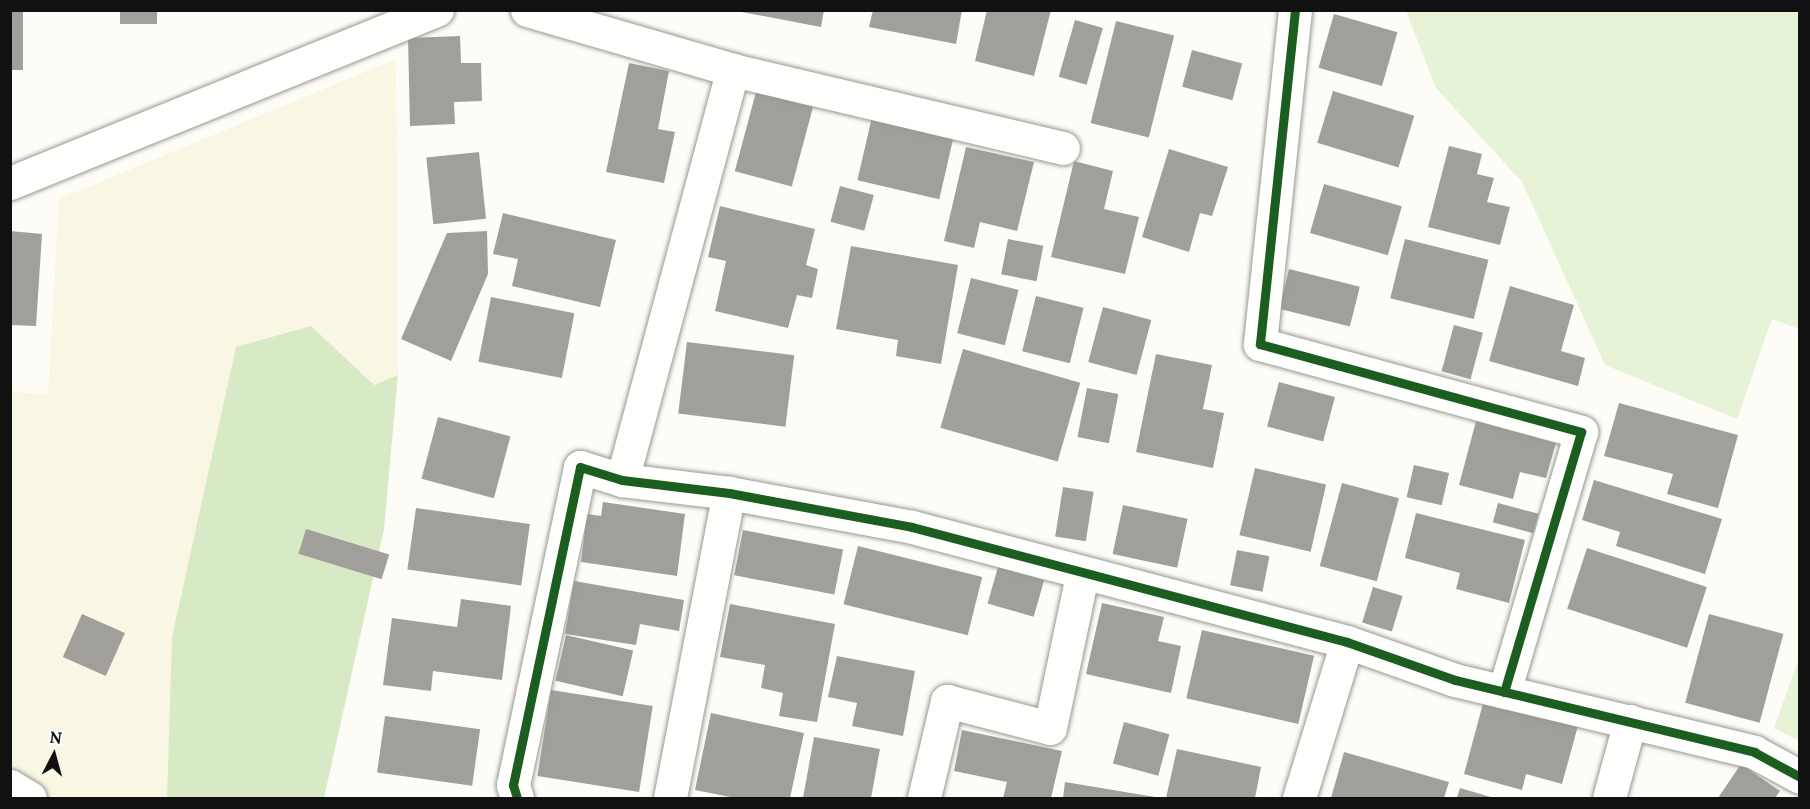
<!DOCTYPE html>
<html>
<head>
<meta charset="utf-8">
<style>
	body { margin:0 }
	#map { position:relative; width:1810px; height:809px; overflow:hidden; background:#fdfcf7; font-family:Lora,serif }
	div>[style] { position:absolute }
	.farmland>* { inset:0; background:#f9f7e4 }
	.green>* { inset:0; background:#e7f3d7 }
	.forest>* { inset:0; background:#d8eac5 }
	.building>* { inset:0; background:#a19f9c; transform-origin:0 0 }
	.roads { filter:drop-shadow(0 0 2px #979795) drop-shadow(0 0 2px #979795) }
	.minor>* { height:33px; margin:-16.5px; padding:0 16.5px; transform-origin:16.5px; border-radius:16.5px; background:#fffffe }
	.cycleway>* { height:9px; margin:-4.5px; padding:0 4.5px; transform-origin:4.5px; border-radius:4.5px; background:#1b5e20 }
	span { translate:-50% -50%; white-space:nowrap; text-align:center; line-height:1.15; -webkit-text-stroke:6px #fff; paint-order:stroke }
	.frame { position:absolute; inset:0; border:12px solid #111; pointer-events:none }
	.north { position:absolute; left:24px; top:725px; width:60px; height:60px; -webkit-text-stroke:4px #fff; paint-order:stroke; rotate:6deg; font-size:16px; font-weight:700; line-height:24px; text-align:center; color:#111 }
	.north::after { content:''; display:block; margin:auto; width:21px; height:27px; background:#111; clip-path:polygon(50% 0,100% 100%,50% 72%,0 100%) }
</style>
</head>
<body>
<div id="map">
	<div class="farmland">
		<div style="clip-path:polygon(396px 59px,398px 375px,374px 385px,311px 326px,172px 637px,167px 798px,11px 798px,10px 392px,48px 394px,59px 199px)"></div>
	</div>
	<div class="green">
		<div style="clip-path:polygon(1406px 11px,1799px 11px,1799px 329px,1772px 319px,1737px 419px,1605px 365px,1522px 182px,1436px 88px)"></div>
		<div style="clip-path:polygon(1799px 658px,1799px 741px,1774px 728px)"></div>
	</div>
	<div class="forest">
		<div style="clip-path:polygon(311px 326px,374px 385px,398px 375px,384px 529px,324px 798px,167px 798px,172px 637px,236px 347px)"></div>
	</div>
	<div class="building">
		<div style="left:10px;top:10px;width:13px;height:60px"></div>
		<div style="left:120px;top:10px;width:37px;height:14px"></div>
		<div style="clip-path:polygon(731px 10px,824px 10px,821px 27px)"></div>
		<div style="clip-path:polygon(873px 10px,962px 10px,956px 44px,869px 27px)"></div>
		<div style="clip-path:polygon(987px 10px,1051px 10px,1034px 76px,975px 61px)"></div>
		<div style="left:1334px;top:14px;width:66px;height:56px;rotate:16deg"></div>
		<div style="left:1075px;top:20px;width:29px;height:59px;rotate:16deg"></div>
		<div style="left:1116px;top:21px;width:60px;height:105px;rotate:14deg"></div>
		<div style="clip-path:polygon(460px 36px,461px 63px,481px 63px,482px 101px,454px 102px,455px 124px,410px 126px,408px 38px)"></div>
		<div style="left:1192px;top:50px;width:52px;height:38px;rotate:15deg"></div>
		<div style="clip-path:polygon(629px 63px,669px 71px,658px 129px,675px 132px,664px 183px,606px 172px)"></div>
		<div style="left:1333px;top:91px;width:85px;height:54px;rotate:17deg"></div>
		<div style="left:756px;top:92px;width:59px;height:82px;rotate:15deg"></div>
		<div style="left:872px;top:117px;width:84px;height:65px;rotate:13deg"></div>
		<div style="clip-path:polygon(1449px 146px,1482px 154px,1477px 174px,1494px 178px,1487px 202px,1510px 207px,1500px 245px,1428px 227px)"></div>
		<div style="clip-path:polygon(966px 147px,1034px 162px,1017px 231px,980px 222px,974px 248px,944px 241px)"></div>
		<div style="clip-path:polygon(1169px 149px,1228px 167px,1212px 216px,1200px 213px,1189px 252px,1142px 237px)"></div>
		<div style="left:479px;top:152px;width:67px;height:53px;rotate:84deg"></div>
		<div style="clip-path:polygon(1074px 161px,1113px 171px,1104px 209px,1139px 217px,1125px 274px,1051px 257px)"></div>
		<div style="left:1324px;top:184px;width:81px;height:51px;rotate:16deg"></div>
		<div style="left:840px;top:186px;width:35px;height:37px;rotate:15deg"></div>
		<div style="clip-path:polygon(720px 206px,815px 229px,806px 265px,818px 269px,812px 298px,797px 295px,788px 328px,715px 311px,726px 261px,708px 257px)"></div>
		<div style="clip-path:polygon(503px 213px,616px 240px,600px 307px,512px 286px,518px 259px,493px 254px)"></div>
		<div style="clip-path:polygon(10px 231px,42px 234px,36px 326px,10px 325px)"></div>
		<div style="clip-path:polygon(487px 231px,488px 274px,451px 361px,401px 339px,447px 233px)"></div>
		<div style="left:1008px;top:239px;width:36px;height:36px;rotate:11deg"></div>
		<div style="left:1405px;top:239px;width:86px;height:61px;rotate:14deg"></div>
		<div style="clip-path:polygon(851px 246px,958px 265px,941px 364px,896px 356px,898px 340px,836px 329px)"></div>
		<div style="left:1289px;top:269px;width:73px;height:41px;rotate:14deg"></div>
		<div style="left:971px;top:278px;width:49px;height:57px;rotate:14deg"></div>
		<div style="clip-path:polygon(1510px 286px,1574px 305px,1561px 351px,1585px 358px,1578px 386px,1489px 361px)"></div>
		<div style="left:1036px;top:296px;width:49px;height:57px;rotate:14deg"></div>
		<div style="left:491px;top:297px;width:85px;height:66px;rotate:11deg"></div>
		<div style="left:1103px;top:307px;width:50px;height:57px;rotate:15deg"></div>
		<div style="left:1454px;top:325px;width:30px;height:48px;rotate:15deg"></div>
		<div style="left:687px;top:342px;width:108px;height:72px;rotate:7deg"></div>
		<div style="left:963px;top:349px;width:122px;height:82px;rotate:16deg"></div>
		<div style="clip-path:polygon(1156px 354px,1212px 365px,1203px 409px,1224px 413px,1213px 468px,1136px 452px)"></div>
		<div style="left:1279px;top:382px;width:58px;height:46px;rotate:15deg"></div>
		<div style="left:1087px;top:388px;width:32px;height:50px;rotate:11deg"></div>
		<div style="clip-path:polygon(1619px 403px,1738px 435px,1718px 508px,1667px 494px,1673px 474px,1604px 456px)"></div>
		<div style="left:438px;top:417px;width:75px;height:64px;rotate:15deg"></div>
		<div style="clip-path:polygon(1476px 421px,1556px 443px,1546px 478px,1520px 472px,1513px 499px,1459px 485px)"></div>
		<div style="left:1414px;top:465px;width:36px;height:33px;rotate:13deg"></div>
		<div style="left:1255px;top:468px;width:73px;height:69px;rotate:13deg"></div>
		<div style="clip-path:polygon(1594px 480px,1722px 519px,1705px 574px,1616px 546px,1620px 532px,1582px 520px)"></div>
		<div style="left:1342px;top:483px;width:59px;height:86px;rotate:15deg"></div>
		<div style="left:1063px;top:487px;width:31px;height:50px;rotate:9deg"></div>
		<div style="clip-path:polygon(603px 502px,685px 514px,677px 576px,581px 562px,587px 514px,601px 516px)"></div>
		<div style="left:1498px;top:503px;width:42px;height:20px;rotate:15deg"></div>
		<div style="left:1123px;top:505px;width:66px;height:50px;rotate:12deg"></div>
		<div style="left:416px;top:508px;width:115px;height:62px;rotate:8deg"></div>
		<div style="clip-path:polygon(1416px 513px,1525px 540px,1509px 603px,1456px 589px,1460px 573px,1405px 558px)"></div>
		<div style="left:306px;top:529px;width:87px;height:26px;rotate:17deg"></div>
		<div style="left:743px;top:530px;width:102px;height:46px;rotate:11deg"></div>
		<div style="left:858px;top:546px;width:128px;height:60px;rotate:14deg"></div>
		<div style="left:1587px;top:548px;width:126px;height:64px;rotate:18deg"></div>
		<div style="left:1237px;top:550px;width:33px;height:36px;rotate:11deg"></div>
		<div style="left:998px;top:567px;width:48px;height:38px;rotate:16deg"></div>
		<div style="clip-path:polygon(574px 581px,684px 600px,679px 631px,640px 624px,636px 645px,565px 634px)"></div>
		<div style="left:1373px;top:587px;width:31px;height:37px;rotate:17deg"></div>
		<div style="clip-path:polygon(461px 599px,511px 606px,502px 680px,433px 671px,431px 691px,383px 685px,392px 618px,457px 627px)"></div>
		<div style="clip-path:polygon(1102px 603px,1164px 617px,1158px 641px,1181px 646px,1171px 693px,1086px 674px)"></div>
		<div style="clip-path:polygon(730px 604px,835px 624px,817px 722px,779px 716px,783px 693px,761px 688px,765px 665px,720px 657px)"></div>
		<div style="left:82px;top:614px;width:47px;height:47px;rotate:24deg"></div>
		<div style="left:1709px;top:614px;width:77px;height:92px;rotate:15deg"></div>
		<div style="left:1202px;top:630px;width:115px;height:70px;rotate:13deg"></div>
		<div style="left:566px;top:635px;width:69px;height:47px;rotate:13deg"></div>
		<div style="clip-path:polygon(837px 656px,915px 671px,903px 736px,852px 726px,857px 703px,828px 697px)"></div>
		<div style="left:551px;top:690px;width:103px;height:87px;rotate:9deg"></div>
		<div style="clip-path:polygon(1485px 696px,1579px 722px,1562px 784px,1526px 774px,1522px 790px,1464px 774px)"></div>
		<div style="clip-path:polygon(711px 713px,804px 733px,790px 798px,735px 798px,695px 790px)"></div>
		<div style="left:385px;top:716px;width:96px;height:57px;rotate:8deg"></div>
		<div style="left:1124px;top:722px;width:47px;height:43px;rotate:15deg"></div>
		<div style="clip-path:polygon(962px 730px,1062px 751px,1051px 798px,1003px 798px,1007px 782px,954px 771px)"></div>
		<div style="clip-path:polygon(814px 737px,880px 749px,871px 798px,803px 798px)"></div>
		<div style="clip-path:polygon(1177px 749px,1261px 767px,1255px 798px,1166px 798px)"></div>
		<div style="clip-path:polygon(1344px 752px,1449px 782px,1444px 798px,1331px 798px)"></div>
		<div style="clip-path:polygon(1741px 764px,1780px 791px,1775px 798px,1718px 798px)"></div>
		<div style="clip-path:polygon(1065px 782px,1155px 797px,1155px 798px,1063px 798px)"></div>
		<div style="clip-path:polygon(1460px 788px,1494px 798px,1457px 798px)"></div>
	</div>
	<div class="roads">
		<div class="minor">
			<div style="left:527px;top:10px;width:215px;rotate:16.2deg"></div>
			<div style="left:733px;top:70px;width:339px;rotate:13.3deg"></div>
			<div style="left:1295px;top:10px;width:336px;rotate:96deg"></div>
			<div style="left:1260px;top:344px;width:333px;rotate:15.3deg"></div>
			<div style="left:1581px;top:432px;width:271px;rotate:106.5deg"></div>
			<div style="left:10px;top:183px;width:461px;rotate:-22.1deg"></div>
			<div style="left:622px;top:480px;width:425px;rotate:-74.9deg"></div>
			<div style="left:10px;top:786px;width:23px;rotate:31deg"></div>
			<div style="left:517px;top:798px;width:14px;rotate:-107deg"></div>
			<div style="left:513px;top:785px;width:325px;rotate:-78.1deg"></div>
			<div style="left:580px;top:467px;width:44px;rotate:17.2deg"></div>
			<div style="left:622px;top:480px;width:108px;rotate:6.9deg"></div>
			<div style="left:729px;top:493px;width:186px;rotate:10.5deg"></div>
			<div style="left:912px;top:527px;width:450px;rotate:14.8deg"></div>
			<div style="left:1347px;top:642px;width:114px;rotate:19.4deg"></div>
			<div style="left:1455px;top:680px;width:308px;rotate:13.5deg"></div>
			<div style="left:1754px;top:752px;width:52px;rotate:28.5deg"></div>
			<div style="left:670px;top:798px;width:311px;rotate:-79.1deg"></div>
			<div style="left:924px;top:798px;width:100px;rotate:-76.7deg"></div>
			<div style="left:947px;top:701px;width:106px;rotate:14.7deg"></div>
			<div style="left:1050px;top:728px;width:156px;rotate:-78.2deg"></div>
			<div style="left:1299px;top:798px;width:163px;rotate:-72.9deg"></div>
			<div style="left:1609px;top:798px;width:80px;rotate:-74.7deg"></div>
		</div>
	</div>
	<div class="cycleway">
		<div style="left:1295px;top:10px;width:336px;rotate:96deg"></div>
		<div style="left:1260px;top:344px;width:333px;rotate:15.3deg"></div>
		<div style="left:1581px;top:432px;width:271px;rotate:106.5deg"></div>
		<div style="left:517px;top:798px;width:14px;rotate:-107deg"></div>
		<div style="left:513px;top:785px;width:325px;rotate:-78.1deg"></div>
		<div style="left:580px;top:467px;width:44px;rotate:17.2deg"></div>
		<div style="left:622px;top:480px;width:108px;rotate:6.9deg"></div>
		<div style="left:729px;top:493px;width:186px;rotate:10.5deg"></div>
		<div style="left:912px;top:527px;width:450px;rotate:14.8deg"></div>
		<div style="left:1347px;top:642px;width:114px;rotate:19.4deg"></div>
		<div style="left:1455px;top:680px;width:308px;rotate:13.5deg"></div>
		<div style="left:1754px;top:752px;width:52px;rotate:28.5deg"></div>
	</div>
	<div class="frame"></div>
	<div class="north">N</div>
</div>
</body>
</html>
